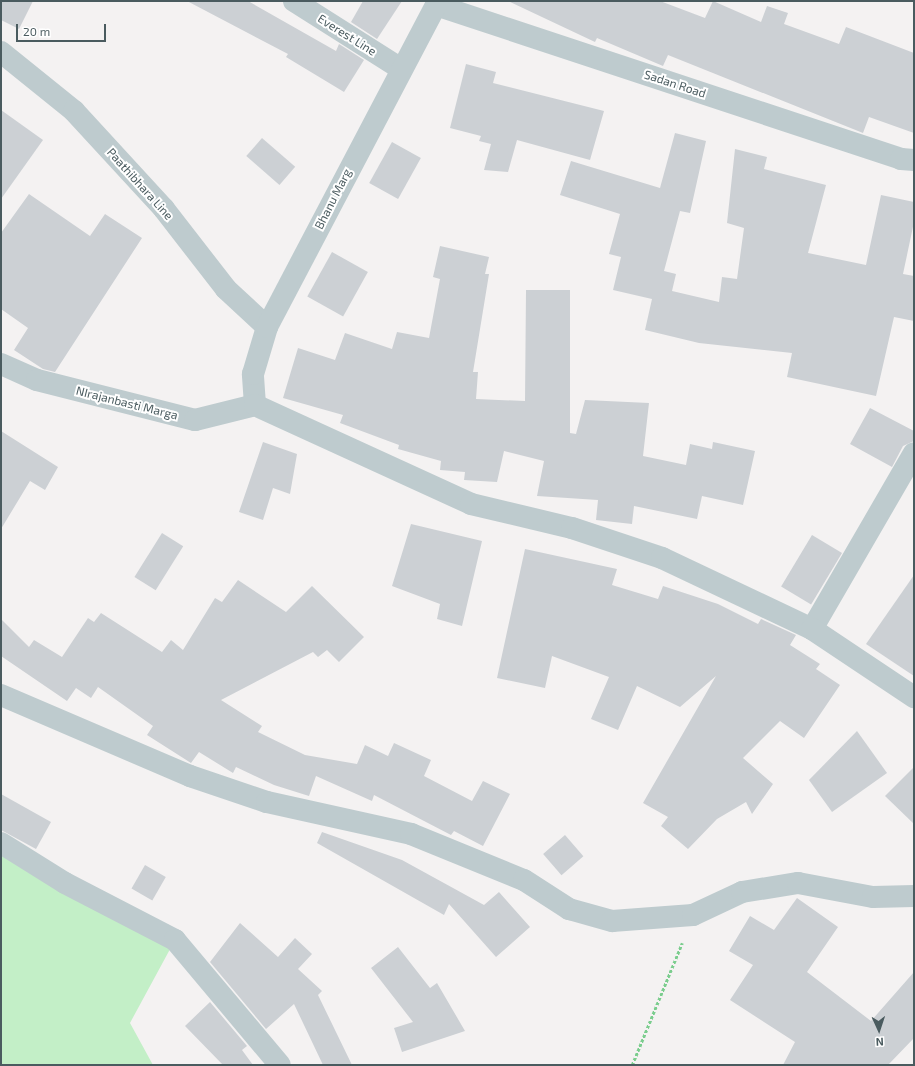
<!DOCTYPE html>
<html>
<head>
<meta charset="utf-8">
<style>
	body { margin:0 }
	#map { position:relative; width:915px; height:1066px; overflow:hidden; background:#f4f2f2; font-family:"Exo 2",sans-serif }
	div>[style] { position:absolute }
	.green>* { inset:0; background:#c3efc7 }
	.building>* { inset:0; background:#ccd0d4; transform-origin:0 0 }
	.path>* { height:2.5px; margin-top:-1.25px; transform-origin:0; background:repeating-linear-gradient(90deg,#7bcd8e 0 3px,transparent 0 5px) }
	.minor>* { height:22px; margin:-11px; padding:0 11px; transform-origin:11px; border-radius:11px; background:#becbce }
	.tertiary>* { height:22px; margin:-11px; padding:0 11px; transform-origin:11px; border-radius:11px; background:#becbce }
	span { translate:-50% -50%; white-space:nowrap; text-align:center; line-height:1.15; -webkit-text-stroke:4px #fff; paint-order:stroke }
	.street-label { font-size:12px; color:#4a5b5f }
	.frame { position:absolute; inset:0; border:2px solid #4a5b5f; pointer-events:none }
	.north { position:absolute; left:859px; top:1010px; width:40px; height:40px; -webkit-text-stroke:3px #fff; paint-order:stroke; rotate:177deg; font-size:11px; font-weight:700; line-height:16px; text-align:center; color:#4a5b5f }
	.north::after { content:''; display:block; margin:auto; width:14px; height:18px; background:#4a5b5f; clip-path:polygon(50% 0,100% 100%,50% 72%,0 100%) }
	.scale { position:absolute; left:16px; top:24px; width:90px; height:18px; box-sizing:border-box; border:2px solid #4a5b5f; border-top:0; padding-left:5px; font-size:12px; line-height:14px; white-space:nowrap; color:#4a5b5f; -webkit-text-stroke:3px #fff; paint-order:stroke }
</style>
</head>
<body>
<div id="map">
	<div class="green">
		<div style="clip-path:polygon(1px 843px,175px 940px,130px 1023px,153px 1065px,1px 1065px)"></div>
	</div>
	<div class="building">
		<div style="clip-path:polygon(1px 1px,33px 1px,19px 29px,1px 20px)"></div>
		<div style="clip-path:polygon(187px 1px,248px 1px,336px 51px,339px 44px,364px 60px,344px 92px,286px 57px,288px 54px)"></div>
		<div style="clip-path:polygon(363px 1px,402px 1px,377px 39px,351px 22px)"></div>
		<div style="clip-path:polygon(508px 1px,660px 1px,705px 18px,713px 1px,761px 22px,767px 6px,788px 13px,784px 24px,839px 44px,846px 27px,914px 53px,914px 133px,869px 117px,863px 133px,668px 55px,663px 66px,597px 38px,595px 42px)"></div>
		<div style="clip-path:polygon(466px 64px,496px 72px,493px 83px,604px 111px,590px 160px,517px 140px,508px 172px,484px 170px,491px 144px,479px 141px,481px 136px,450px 128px)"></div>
		<div style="clip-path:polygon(1px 110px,43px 140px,1px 199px)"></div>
		<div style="clip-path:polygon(675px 133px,706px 141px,690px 213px,680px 211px,664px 271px,676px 274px,672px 291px,719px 302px,722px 277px,737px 279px,744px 228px,727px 223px,735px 149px,767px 157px,764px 169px,826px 185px,808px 253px,866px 265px,881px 195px,914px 202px,914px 222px,903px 274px,914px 276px,914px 321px,894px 317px,876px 396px,787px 377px,792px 353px,699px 343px,645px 330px,652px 299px,613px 290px,621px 257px,609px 254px,620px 214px,560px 195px,571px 161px,660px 188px)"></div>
		<div style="left:262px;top:138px;width:44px;height:24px;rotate:41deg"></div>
		<div style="left:392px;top:142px;width:33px;height:47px;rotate:29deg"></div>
		<div style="clip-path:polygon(29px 194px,90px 236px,105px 214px,142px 238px,55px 372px,43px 369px,14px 350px,28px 328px,1px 309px,1px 233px)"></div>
		<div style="clip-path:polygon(440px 246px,489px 257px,485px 274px,489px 274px,473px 372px,478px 372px,476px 399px,525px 401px,526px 290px,570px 290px,570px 433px,576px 434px,585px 400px,649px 403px,643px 456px,686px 465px,690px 444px,712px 449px,713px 442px,755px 451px,743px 505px,702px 496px,697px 519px,634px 506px,632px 524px,596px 520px,598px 500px,537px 496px,544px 461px,504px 451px,497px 482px,464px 480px,465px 472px,440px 470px,441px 461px,398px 449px,399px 445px,340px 423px,343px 415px,283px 398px,298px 348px,335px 360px,345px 333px,392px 349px,397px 332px,429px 338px,440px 279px,433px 277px)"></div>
		<div style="left:332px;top:252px;width:41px;height:51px;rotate:29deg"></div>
		<div style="clip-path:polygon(870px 408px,914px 431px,914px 441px,903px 446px,892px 467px,850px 444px)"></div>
		<div style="clip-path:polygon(1px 431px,58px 467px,45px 490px,30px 481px,1px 529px)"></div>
		<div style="clip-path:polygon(263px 442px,297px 454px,290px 494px,273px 488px,263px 520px,239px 512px)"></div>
		<div style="clip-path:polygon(411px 524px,482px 541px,462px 626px,437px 619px,440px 604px,392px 586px)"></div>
		<div style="left:162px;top:533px;width:25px;height:52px;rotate:32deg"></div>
		<div style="left:812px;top:535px;width:35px;height:60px;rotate:31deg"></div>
		<div style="clip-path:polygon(525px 549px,617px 569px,612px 585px,658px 599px,663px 586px,718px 604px,758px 624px,761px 619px,796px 635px,790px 645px,820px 664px,816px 669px,840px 685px,804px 738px,780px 721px,743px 758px,773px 784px,752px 814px,746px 802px,717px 819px,688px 849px,661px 826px,668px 817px,643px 803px,716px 676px,680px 707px,637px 686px,618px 730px,591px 719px,609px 677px,552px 656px,545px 688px,497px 678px)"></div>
		<div style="clip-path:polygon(914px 575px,914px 676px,866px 644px)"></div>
		<div style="clip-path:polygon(238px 580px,286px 612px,312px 586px,364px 637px,339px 662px,327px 650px,318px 657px,313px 652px,221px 700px,262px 726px,258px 732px,305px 755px,357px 764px,365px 745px,388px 756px,394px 743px,431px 760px,424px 776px,472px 801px,483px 781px,510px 794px,483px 846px,454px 831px,451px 835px,374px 795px,372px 801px,316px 776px,309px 796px,274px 785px,236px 767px,233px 773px,199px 752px,191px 763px,147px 735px,153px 726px,98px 687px,91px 698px,76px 688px,67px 701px,1px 656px,1px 619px,29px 647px,34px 640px,62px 657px,88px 618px,94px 622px,101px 613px,162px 652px,171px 640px,183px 650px,215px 598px,222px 602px)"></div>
		<div style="clip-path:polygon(857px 731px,887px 773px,832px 812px,809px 780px)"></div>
		<div style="clip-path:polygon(914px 767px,914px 824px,885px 796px)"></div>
		<div style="clip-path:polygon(1px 794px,51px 822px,36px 849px,1px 830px)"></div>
		<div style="clip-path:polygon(322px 832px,402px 860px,484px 905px,499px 892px,530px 927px,496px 957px,449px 904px,444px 915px,317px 843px)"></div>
		<div style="left:565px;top:835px;width:28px;height:29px;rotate:49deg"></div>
		<div style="left:145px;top:865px;width:24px;height:27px;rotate:30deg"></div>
		<div style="clip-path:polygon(797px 898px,838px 927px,807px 972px,871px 1021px,914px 972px,914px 1038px,888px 1065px,783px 1065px,795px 1042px,730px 1000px,753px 965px,729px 951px,750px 916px,774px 930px)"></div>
		<div style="clip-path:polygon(240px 923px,278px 957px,295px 938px,312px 954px,298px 969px,322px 991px,318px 995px,352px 1065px,323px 1065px,294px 1004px,266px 1029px,210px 962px)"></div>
		<div style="clip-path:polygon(398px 947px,430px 988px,437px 983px,465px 1031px,402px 1052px,394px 1028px,413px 1022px,371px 968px)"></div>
		<div style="clip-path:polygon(210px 1002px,247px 1046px,242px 1050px,253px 1065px,223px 1065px,185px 1026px)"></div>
	</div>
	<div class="path">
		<div style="left:632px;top:1065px;width:132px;rotate:-67.7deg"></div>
	</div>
	<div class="minor">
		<div style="left:294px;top:1px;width:127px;rotate:32.4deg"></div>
		<div style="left:436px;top:5px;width:490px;rotate:18.3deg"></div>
		<div style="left:901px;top:159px;width:13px;rotate:4deg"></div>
		<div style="left:1px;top:52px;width:94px;rotate:38.9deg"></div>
		<div style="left:74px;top:111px;width:133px;rotate:47.4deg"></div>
		<div style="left:164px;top:209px;width:101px;rotate:52.2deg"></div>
		<div style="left:226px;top:289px;width:56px;rotate:42.8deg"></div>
		<div style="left:255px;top:405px;width:31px;rotate:-94deg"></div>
		<div style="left:253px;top:374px;width:49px;rotate:-73.4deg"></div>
		<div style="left:267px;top:327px;width:368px;rotate:-62.3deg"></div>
		<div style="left:812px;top:629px;width:203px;rotate:-59.9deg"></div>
		<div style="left:1px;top:695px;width:206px;rotate:23.2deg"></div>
		<div style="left:190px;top:776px;width:81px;rotate:18.7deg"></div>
		<div style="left:267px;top:802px;width:148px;rotate:12.5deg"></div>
		<div style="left:411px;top:834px;width:122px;rotate:22.2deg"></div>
		<div style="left:524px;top:880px;width:54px;rotate:32.8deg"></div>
		<div style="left:569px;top:909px;width:45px;rotate:15.6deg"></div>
		<div style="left:612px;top:921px;width:81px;rotate:-4.2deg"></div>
		<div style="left:693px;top:915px;width:54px;rotate:-25.1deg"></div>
		<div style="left:742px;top:892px;width:57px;rotate:-9.1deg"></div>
		<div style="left:798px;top:883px;width:76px;rotate:10.6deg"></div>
		<div style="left:873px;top:897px;width:41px;rotate:-1.4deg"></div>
		<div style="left:1px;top:843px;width:75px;rotate:32deg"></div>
		<div style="left:65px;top:883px;width:124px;rotate:27.4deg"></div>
		<div style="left:175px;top:940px;width:163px;rotate:50deg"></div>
	</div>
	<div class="tertiary">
		<div style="left:1px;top:364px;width:39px;rotate:24deg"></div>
		<div style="left:37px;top:380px;width:163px;rotate:14.2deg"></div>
		<div style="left:195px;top:420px;width:62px;rotate:-14deg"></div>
		<div style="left:255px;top:405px;width:238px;rotate:24.6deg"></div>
		<div style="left:471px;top:504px;width:104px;rotate:13.4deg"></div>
		<div style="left:572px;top:528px;width:95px;rotate:18.4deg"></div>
		<div style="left:662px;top:558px;width:166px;rotate:25.3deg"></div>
		<div style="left:812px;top:629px;width:123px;rotate:33.7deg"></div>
	</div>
	<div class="street-label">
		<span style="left:347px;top:35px;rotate:32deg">Everest Line</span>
		<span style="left:675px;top:84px;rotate:18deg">Sadan Road</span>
		<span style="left:140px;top:184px;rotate:48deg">Paathibhara Line</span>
		<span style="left:333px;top:199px;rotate:-63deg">Bhanu Marg</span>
		<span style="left:127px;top:403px;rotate:14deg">NIrajanbasti Marga</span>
	</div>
	<div class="frame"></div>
	<div class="north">N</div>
	<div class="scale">20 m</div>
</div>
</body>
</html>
